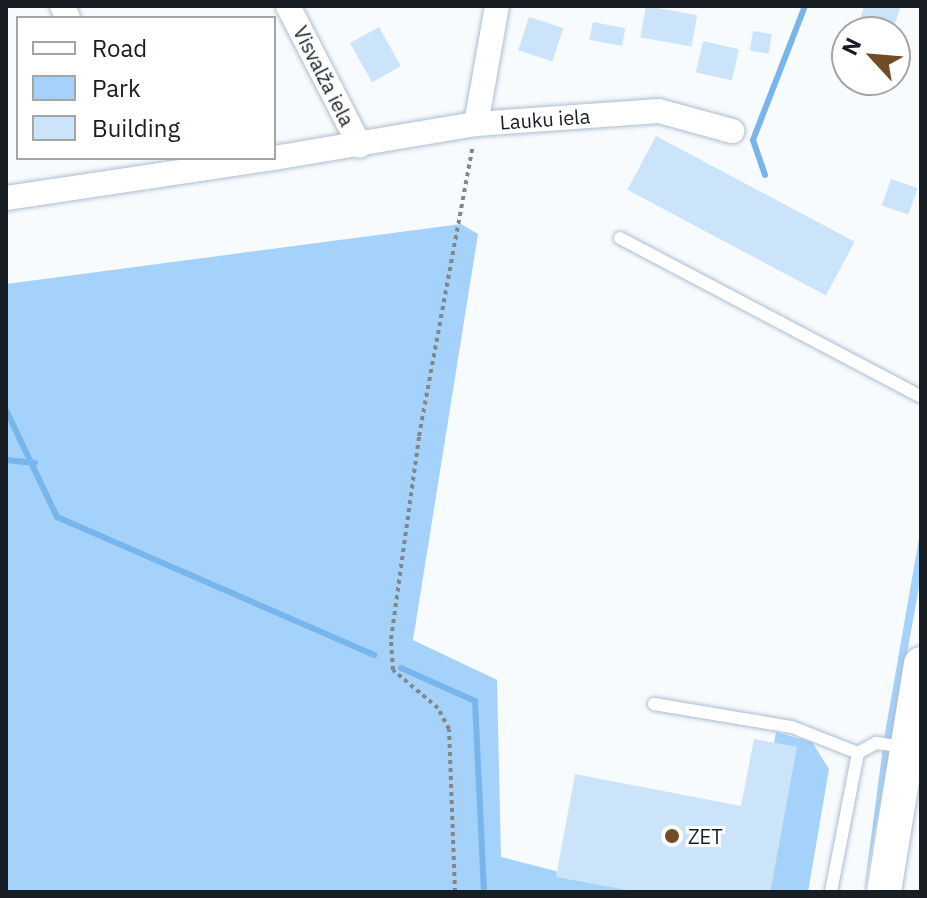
<!DOCTYPE html>
<html>
<head>
<meta charset="utf-8">
<style>
	body { margin:0 }
	#map { position:relative; width:927px; height:898px; overflow:hidden; background:#f8fbfe; font-family:"IBM Plex Sans",sans-serif }
	div>[style] { position:absolute }
	.green>* { inset:0; background:#a4d2fb }
	.stream>* { height:6px; margin:-3px; padding:0 3px; transform-origin:3px; border-radius:3px; background:#78b5eb }
	.building>* { inset:0; background:#cbe4fa; transform-origin:0 0 }
	.path>* { height:4px; margin-top:-2px; transform-origin:0; background:repeating-linear-gradient(90deg,#81868b 0 4px,transparent 0 8px) }
	.roads { filter:drop-shadow(0 0 2px #adbece) drop-shadow(0 0 2px #adbece) }
	.service>* { height:12px; margin:-6px; padding:0 6px; transform-origin:6px; border-radius:6px; background:#fff }
	.minor>* { height:24px; margin:-12px; padding:0 12px; transform-origin:12px; border-radius:12px; background:#fff }
	.secondary>* { height:34px; margin:-17px; padding:0 17px; transform-origin:17px; border-radius:17px; background:#fff }
	.dots>* { width:22px; height:22px; translate:-50% -50%; box-sizing:border-box; border:4px solid #fff; border-radius:50% }
	span { translate:-50% -50%; white-space:nowrap; text-align:center; line-height:1.15; -webkit-text-stroke:6px #fff; paint-order:stroke }
	.street-label { font-size:20px; color:#181e24 }
	.poi-label { font-size:20px; color:#181e24 }
	.left { translate:0 -50%; text-align:left }
	.frame { position:absolute; inset:0; border:8px solid #181e24; pointer-events:none }
	.legend { position:absolute; left:16px; top:16px; width:260px; height:144px; box-sizing:border-box; background:#fff; border:2px solid #a3a5a7; margin:0; padding:10px 14px; list-style:none; font-size:24px; color:#181e24 }
	.legend li { display:flex; align-items:center; gap:16px; height:40px }
	.legend b { width:40px; border:2px solid #a3a5a7 }
	.north { position:absolute; left:831px; top:16px; width:80px; height:80px; box-sizing:border-box; background:#fff; border:2px solid #a3a5a7; border-radius:50%; rotate:296deg; font-size:22px; font-weight:700; line-height:32px; text-align:center; color:#181e24 }
	.north::after { content:''; display:block; margin:auto; width:28px; height:36px; background:#714d27; clip-path:polygon(50% 0,100% 100%,50% 72%,0 100%) }
</style>
</head>
<body>
<div id="map">
	<div class="green">
		<div style="clip-path:polygon(461px 224px,478px 234px,413px 640px,497px 680px,501px 857px,637px 892px,6px 892px,6px 284px)"></div>
		<div style="clip-path:polygon(921px 527px,921px 576px,864px 892px,884px 739px)"></div>
		<div style="clip-path:polygon(776px 732px,812px 742px,829px 769px,808px 892px,770px 892px,796px 747px,774px 743px)"></div>
	</div>
	<div class="stream">
		<div style="left:765px;top:175px;width:37px;rotate:-109deg"></div>
		<div style="left:753px;top:140px;width:144px;rotate:-68.8deg"></div>
		<div style="left:6px;top:410px;width:119px;rotate:64.5deg"></div>
		<div style="left:57px;top:517px;width:346px;rotate:23.5deg"></div>
		<div style="left:6px;top:460px;width:29px;rotate:6deg"></div>
		<div style="left:401px;top:668px;width:81px;rotate:24deg"></div>
		<div style="left:475px;top:701px;width:191px;rotate:87.3deg"></div>
	</div>
	<div class="building">
		<div style="left:646px;top:6px;width:52px;height:32px;rotate:10deg"></div>
		<div style="clip-path:polygon(864px 6px,901px 6px,892px 32px,859px 23px)"></div>
		<div style="left:529px;top:17px;width:36px;height:35px;rotate:18deg"></div>
		<div style="left:593px;top:22px;width:33px;height:18px;rotate:11deg"></div>
		<div style="left:379px;top:27px;width:45px;height:33px;rotate:61deg"></div>
		<div style="left:753px;top:31px;width:19px;height:20px;rotate:9deg"></div>
		<div style="left:703px;top:41px;width:37px;height:32px;rotate:13deg"></div>
		<div style="left:656px;top:136px;width:225px;height:61px;rotate:28deg"></div>
		<div style="left:891px;top:179px;width:28px;height:28px;rotate:19deg"></div>
		<div style="clip-path:polygon(754px 739px,797px 747px,770px 892px,637px 892px,556px 877px,575px 774px,741px 806px)"></div>
	</div>
	<div class="path">
		<div style="left:455px;top:892px;width:163px;rotate:-92.1deg"></div>
		<div style="left:449px;top:729px;width:24px;rotate:-118deg"></div>
		<div style="left:438px;top:708px;width:59px;rotate:-139.8deg"></div>
		<div style="left:393px;top:670px;width:31px;rotate:-94deg"></div>
		<div style="left:391px;top:639px;width:205px;rotate:-82.1deg"></div>
		<div style="left:419px;top:436px;width:295px;rotate:-79.5deg"></div>
	</div>
	<div class="roads">
		<div class="service">
			<div style="left:620px;top:238px;width:340px;rotate:27.8deg"></div>
			<div style="left:654px;top:704px;width:140px;rotate:9.5deg"></div>
			<div style="left:792px;top:727px;width:71px;rotate:21.5deg"></div>
			<div style="left:858px;top:753px;width:142px;rotate:101deg"></div>
			<div style="left:858px;top:753px;width:21px;rotate:-29deg"></div>
			<div style="left:876px;top:743px;width:28px;rotate:8deg"></div>
		</div>
		<div class="minor">
			<div style="left:62px;top:6px;width:13px;rotate:63deg"></div>
			<div style="left:288px;top:6px;width:157px;rotate:62.8deg"></div>
			<div style="left:476px;top:124px;width:120px;rotate:-79.9deg"></div>
			<div style="left:274px;top:158px;width:205px;rotate:-9.6deg"></div>
			<div style="left:476px;top:124px;width:183px;rotate:-4.1deg"></div>
			<div style="left:659px;top:111px;width:76px;rotate:15.3deg"></div>
			<div style="left:6px;top:198px;width:271px;rotate:-8.5deg"></div>
		</div>
		<div class="secondary">
			<div style="left:884px;top:892px;width:231px;rotate:-80.8deg"></div>
		</div>
	</div>
	<div class="dots">
		<div style="left:672px;top:836px;background:#714d27"></div>
	</div>
	<div class="street-label">
		<span style="left:324px;top:76px;rotate:63deg">Visvalža iela</span>
		<span style="left:545px;top:119px;rotate:-4deg">Lauku iela</span>
	</div>
	<div class="poi-label">
		<span class="left" style="left:688px;top:836px">ZET</span>
	</div>
	<div class="frame"></div>
	<ul class="legend">
	<li><b style="height:10px;background:#fff"></b>Road</li>
	<li><b style="height:22px;background:#a4d2fb"></b>Park</li>
	<li><b style="height:22px;background:#cbe4fa"></b>Building</li>
	</ul>
	<div class="north">N</div>
</div>
</body>
</html>
